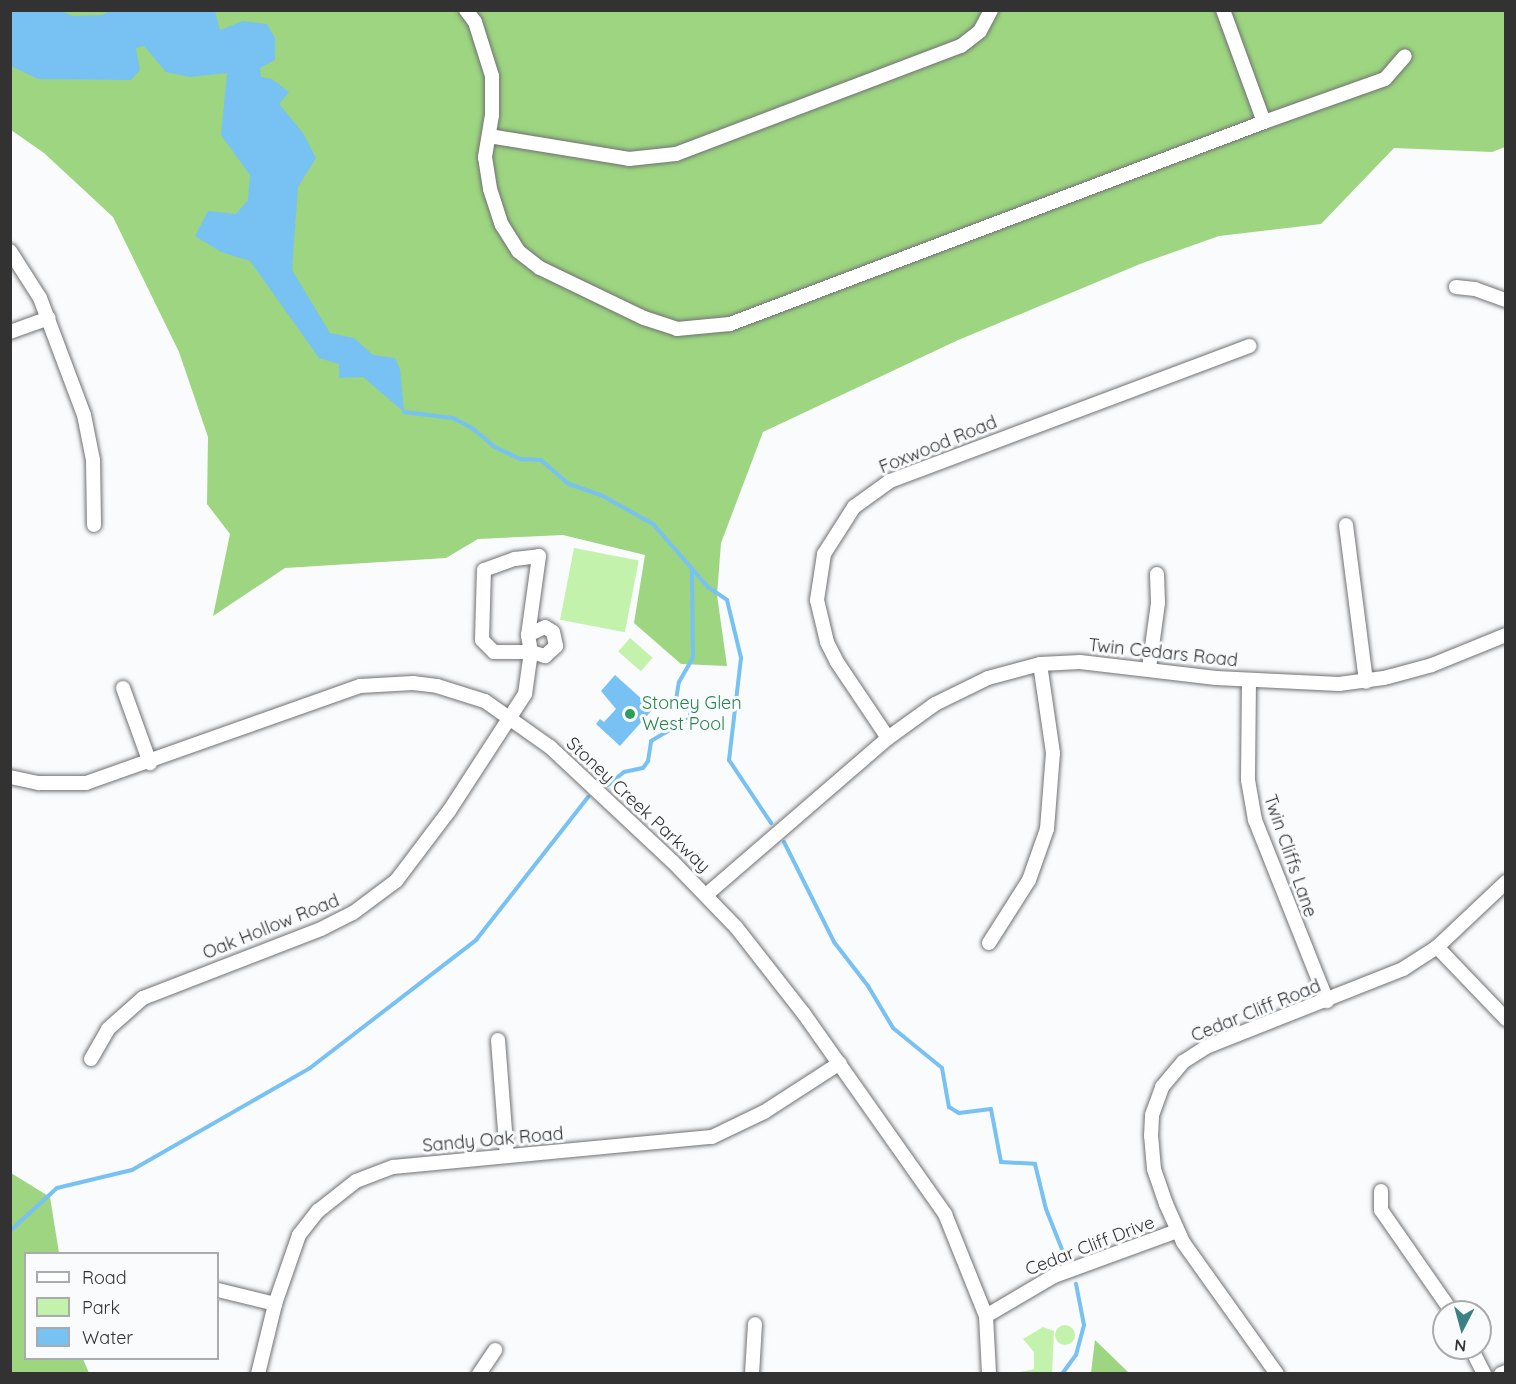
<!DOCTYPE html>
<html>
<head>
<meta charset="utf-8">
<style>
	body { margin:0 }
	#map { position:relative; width:1516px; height:1384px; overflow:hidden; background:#fafbfd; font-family:Quicksand,sans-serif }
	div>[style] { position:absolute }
	.green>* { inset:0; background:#c3f2ad; transform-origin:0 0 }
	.round { border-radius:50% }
	.forest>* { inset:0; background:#9dd580 }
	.water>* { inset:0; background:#78c1f3 }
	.stream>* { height:4px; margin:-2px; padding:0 2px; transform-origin:2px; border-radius:2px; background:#78c1f3 }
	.roads { filter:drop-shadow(0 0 2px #707173) drop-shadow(0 0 2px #707173) }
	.street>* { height:14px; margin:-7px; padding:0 7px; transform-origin:7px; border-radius:7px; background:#fff }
	.dots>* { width:16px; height:16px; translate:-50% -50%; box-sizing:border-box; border:3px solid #fafbfd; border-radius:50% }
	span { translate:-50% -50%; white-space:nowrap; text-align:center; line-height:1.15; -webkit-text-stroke:6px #fafbfd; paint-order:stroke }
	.street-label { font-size:18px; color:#323232 }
	.leisure-label { font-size:18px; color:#27864d }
	.left { translate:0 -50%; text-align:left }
	.frame { position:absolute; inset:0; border:12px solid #323232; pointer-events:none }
	.legend { position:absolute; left:24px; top:1252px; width:195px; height:108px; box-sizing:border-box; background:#fafbfd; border:2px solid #aaabac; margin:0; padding:8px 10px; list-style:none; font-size:18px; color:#323232 }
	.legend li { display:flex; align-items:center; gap:12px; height:30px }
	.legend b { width:30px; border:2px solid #aaabac }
	.north { position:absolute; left:1432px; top:1300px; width:60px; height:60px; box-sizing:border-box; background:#fafbfd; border:2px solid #aaabac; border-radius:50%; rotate:186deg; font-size:16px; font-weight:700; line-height:24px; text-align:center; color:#323232 }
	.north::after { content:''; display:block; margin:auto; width:21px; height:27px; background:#3a8281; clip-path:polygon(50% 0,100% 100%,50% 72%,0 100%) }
</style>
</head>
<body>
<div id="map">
	<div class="green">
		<div style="left:574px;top:548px;width:66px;height:73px;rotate:11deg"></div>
		<div style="left:630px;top:638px;width:30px;height:18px;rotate:41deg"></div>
		<div class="round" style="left:1055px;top:1325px;width:20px;height:20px"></div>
		<div style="clip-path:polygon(1043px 1327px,1054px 1331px,1052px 1373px,1016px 1373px,1034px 1369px,1034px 1352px,1023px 1339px)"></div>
	</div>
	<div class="forest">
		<div style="clip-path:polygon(10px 11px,1505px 11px,1505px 147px,1492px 152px,1394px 148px,1321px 224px,1219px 236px,1140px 264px,956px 341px,763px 432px,721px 543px,717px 595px,727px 666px,681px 664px,634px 623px,645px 555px,563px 535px,478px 539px,446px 558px,285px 568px,213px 616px,230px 534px,207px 504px,208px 437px,179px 352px,113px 217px,44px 153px,11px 130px)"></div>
		<div style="clip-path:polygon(11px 1173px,50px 1197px,59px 1253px,26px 1254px,26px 1358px,83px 1359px,89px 1373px,11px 1373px)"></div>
		<div style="clip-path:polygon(1095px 1340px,1129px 1373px,1091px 1373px)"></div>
	</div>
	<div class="water">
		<div style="clip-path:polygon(110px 10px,215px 11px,220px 30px,243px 21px,267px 24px,275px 38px,275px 60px,260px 68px,261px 77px,272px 79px,289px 92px,279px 104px,303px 133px,316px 158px,298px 187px,292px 270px,330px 333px,354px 338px,373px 355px,395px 358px,400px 369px,404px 412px,363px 377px,339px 378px,339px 364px,319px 358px,250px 261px,221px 252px,195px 236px,208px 211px,236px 214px,248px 200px,250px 175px,221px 135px,227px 73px,190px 77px,166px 72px,144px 46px,136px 48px,140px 70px,131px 80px,38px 79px,11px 66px,11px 11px,61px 11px,73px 16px,103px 15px)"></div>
		<div style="clip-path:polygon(615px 675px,653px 709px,620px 746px,596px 724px,600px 719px,604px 722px,616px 709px,601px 691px)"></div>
	</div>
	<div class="stream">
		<div style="left:404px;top:412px;width:49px;rotate:7deg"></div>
		<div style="left:453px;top:418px;width:21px;rotate:28deg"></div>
		<div style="left:472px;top:428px;width:30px;rotate:40deg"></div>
		<div style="left:495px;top:447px;width:28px;rotate:26deg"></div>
		<div style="left:520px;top:459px;width:21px;rotate:3deg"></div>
		<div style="left:541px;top:460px;width:37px;rotate:41deg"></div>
		<div style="left:569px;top:484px;width:34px;rotate:19deg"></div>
		<div style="left:601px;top:495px;width:60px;rotate:29.1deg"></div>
		<div style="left:653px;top:524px;width:84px;rotate:48.9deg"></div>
		<div style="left:708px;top:587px;width:23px;rotate:34deg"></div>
		<div style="left:727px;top:600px;width:60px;rotate:76.4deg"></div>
		<div style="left:741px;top:658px;width:103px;rotate:96.7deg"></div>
		<div style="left:729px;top:760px;width:76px;rotate:56.3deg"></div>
		<div style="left:608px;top:785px;width:21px;rotate:-39deg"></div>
		<div style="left:624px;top:772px;width:19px;rotate:-12deg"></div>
		<div style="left:643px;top:768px;width:9px;rotate:-54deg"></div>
		<div style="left:648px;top:761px;width:20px;rotate:-81deg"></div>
		<div style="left:651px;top:741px;width:45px;rotate:-30.5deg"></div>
		<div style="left:690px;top:718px;width:14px;rotate:-90deg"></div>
		<div style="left:690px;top:704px;width:15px;rotate:-164deg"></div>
		<div style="left:676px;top:700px;width:18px;rotate:-81deg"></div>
		<div style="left:679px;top:682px;width:28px;rotate:-60deg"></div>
		<div style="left:693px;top:658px;width:87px;rotate:-90.7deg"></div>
		<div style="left:784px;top:842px;width:112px;rotate:63.4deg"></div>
		<div style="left:834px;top:942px;width:56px;rotate:52.3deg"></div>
		<div style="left:868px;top:986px;width:49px;rotate:59.2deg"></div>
		<div style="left:893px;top:1028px;width:63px;rotate:39.2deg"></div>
		<div style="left:942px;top:1068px;width:40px;rotate:80deg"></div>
		<div style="left:949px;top:1107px;width:12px;rotate:31deg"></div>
		<div style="left:959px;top:1113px;width:32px;rotate:-7deg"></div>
		<div style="left:991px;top:1109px;width:54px;rotate:79.3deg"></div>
		<div style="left:1001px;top:1162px;width:34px;rotate:3deg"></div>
		<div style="left:1035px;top:1164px;width:46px;rotate:76.3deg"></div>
		<div style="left:1046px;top:1209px;width:57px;rotate:68.4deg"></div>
		<div style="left:10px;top:1231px;width:64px;rotate:-42.5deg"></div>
		<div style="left:57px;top:1188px;width:77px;rotate:-13.5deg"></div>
		<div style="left:132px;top:1170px;width:205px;rotate:-29.8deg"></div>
		<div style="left:310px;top:1068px;width:210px;rotate:-37.6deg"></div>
		<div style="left:476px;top:940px;width:182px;rotate:-51.9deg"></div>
		<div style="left:1062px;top:1374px;width:24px;rotate:-54deg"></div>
		<div style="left:1076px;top:1355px;width:31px;rotate:-75deg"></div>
		<div style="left:1084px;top:1325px;width:42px;rotate:-101deg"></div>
	</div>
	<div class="roads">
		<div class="street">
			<div style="left:466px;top:10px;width:15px;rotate:53deg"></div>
			<div style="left:475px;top:22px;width:57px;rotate:72.5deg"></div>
			<div style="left:492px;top:76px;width:39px;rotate:90deg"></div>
			<div style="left:492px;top:115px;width:43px;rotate:99.5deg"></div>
			<div style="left:485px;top:157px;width:32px;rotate:81deg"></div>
			<div style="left:490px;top:189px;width:38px;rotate:72deg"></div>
			<div style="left:502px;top:225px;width:31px;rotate:58deg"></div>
			<div style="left:518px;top:251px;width:28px;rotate:38deg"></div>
			<div style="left:540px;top:268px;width:115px;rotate:25.7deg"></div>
			<div style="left:644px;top:318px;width:35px;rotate:18deg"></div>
			<div style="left:677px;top:329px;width:53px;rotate:-5.4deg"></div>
			<div style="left:730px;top:324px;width:571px;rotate:-20.72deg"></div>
			<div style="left:1264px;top:122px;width:119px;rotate:-110.1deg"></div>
			<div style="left:1264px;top:122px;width:128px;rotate:-19.6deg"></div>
			<div style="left:1385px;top:79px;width:30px;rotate:-49deg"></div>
			<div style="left:489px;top:136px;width:142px;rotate:9.3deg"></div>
			<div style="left:629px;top:159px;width:47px;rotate:-6.1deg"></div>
			<div style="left:676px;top:154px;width:305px;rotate:-20.8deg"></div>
			<div style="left:961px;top:46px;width:24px;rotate:-38deg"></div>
			<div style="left:980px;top:31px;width:24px;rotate:-62deg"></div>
			<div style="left:10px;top:251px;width:56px;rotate:57.4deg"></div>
			<div style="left:40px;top:298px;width:125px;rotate:69.4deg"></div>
			<div style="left:84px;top:415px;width:46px;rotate:78.7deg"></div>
			<div style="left:93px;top:460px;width:65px;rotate:89.1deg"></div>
			<div style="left:1456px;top:287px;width:19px;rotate:6deg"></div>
			<div style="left:1475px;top:289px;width:33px;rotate:20deg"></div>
			<div style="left:10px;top:332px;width:41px;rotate:-19.7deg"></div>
			<div style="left:1346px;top:525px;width:158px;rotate:82.7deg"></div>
			<div style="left:1149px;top:668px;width:66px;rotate:-82.1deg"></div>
			<div style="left:1158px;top:603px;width:29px;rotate:-92deg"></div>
			<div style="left:1249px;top:681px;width:99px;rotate:90.6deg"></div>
			<div style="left:1248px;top:780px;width:41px;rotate:80.1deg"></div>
			<div style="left:1255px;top:820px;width:195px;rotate:68.3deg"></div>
			<div style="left:123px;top:688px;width:80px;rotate:70.2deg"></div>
			<div style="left:888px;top:738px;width:92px;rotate:-123.9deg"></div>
			<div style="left:837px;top:662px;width:22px;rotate:-117deg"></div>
			<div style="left:827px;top:642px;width:43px;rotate:-103.4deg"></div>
			<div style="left:817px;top:600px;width:47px;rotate:-81.3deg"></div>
			<div style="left:824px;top:554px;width:56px;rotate:-57.4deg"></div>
			<div style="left:854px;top:507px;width:44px;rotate:-35.8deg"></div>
			<div style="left:890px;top:481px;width:384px;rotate:-20.6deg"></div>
			<div style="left:10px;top:777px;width:30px;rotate:12deg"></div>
			<div style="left:39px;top:783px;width:47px"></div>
			<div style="left:86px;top:783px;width:291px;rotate:-19.5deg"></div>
			<div style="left:360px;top:686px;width:53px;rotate:-3.2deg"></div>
			<div style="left:413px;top:683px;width:24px;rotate:7deg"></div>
			<div style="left:437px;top:686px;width:50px;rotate:17.4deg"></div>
			<div style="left:485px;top:701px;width:80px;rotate:35.3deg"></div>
			<div style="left:550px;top:747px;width:167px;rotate:43.1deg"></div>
			<div style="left:672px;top:861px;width:92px;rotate:45.9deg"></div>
			<div style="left:736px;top:927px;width:110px;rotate:52deg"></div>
			<div style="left:804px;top:1014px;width:245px;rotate:54.8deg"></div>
			<div style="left:945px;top:1214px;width:110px;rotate:68.1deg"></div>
			<div style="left:986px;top:1316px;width:58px;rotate:87deg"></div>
			<div style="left:706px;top:895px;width:240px;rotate:-40.8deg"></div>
			<div style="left:888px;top:738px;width:58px;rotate:-35.9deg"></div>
			<div style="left:935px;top:704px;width:59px;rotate:-26.1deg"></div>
			<div style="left:988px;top:678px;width:54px;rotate:-15.1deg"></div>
			<div style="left:1040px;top:664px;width:40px;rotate:-2.9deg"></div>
			<div style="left:1080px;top:662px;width:137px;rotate:6.7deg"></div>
			<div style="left:1216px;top:678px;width:123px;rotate:2.8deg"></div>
			<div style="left:1339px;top:684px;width:45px;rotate:-7.6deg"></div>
			<div style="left:1384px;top:678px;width:50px;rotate:-15.2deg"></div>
			<div style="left:1432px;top:665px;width:80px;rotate:-22.1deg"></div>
			<div style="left:989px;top:943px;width:75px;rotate:-57.6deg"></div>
			<div style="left:1029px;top:880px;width:54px;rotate:-70.6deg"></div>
			<div style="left:1047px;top:829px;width:76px;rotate:-85.5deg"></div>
			<div style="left:1053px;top:753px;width:90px;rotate:-98.3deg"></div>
			<div style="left:1437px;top:947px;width:100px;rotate:46.2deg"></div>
			<div style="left:498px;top:1040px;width:116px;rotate:85.6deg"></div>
			<div style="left:91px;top:1059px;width:34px;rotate:-60deg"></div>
			<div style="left:108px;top:1029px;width:47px;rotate:-41.5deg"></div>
			<div style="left:143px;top:998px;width:191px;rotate:-21.2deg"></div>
			<div style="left:321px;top:929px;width:36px;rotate:-27deg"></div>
			<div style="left:353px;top:913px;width:54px;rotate:-36.7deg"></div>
			<div style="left:396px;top:881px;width:88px;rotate:-52.9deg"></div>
			<div style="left:449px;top:811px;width:140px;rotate:-57deg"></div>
			<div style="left:525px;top:694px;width:42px;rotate:-81.9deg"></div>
			<div style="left:531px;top:652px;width:15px;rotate:16deg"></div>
			<div style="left:545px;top:656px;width:15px;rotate:-42deg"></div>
			<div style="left:556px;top:646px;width:14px;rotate:-102deg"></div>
			<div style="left:553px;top:632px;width:9px;rotate:-148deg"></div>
			<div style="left:545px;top:627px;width:19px;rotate:155deg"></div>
			<div style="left:528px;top:635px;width:17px;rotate:80deg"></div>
			<div style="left:531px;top:652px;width:37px;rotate:180deg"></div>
			<div style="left:494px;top:652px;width:17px;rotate:-135deg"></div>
			<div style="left:482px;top:640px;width:70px;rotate:-88.4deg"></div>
			<div style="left:484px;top:570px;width:33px;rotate:-20deg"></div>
			<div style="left:515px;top:559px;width:24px;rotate:-7deg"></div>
			<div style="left:539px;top:556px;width:80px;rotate:97.9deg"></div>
			<div style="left:1381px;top:1191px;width:19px;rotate:90deg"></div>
			<div style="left:1381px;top:1210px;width:124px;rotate:55.2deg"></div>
			<div style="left:218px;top:1290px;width:59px;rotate:13.8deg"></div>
			<div style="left:986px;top:1316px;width:79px;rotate:-30.5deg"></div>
			<div style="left:1054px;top:1276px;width:131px;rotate:-20.1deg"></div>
			<div style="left:1471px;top:1348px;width:29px;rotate:63deg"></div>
			<div style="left:258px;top:1374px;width:72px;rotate:-76.3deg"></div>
			<div style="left:275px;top:1304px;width:73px;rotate:-70.8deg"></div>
			<div style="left:299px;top:1235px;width:31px;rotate:-52deg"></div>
			<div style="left:318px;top:1211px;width:48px;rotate:-38.3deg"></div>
			<div style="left:356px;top:1181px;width:40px;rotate:-21deg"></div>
			<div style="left:393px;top:1167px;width:320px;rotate:-5.4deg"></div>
			<div style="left:712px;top:1137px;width:58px;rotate:-25.7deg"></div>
			<div style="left:764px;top:1112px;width:90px;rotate:-32.8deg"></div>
			<div style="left:479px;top:1374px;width:29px;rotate:-56deg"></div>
			<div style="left:752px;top:1374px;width:50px;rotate:-86.6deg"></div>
			<div style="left:1277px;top:1374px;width:162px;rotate:-125.5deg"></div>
			<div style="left:1183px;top:1242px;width:42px;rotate:-114.1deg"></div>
			<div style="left:1166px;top:1204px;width:37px;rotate:-109deg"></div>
			<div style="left:1154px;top:1169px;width:33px;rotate:-95deg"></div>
			<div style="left:1151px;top:1136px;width:21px;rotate:-87deg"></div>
			<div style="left:1152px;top:1115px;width:30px;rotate:-70deg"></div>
			<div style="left:1162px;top:1087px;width:33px;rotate:-50deg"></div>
			<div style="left:1183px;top:1062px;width:27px;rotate:-33deg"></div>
			<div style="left:1206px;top:1047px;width:212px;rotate:-21.6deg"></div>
			<div style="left:1403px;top:969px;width:40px;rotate:-32.9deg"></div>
			<div style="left:1437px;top:947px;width:95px;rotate:-43.3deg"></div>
			<div style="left:1501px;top:1374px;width:5px;rotate:-22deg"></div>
		</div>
	</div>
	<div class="dots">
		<div style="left:630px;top:714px;background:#2e9e5b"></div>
	</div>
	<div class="street-label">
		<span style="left:938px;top:445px;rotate:-22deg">Foxwood Road</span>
		<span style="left:1163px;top:653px;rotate:6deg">Twin Cedars Road</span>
		<span style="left:638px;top:805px;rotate:43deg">Stoney Creek Parkway</span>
		<span style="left:1290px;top:856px;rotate:71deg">Twin Cliffs Lane</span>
		<span style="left:271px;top:927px;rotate:-22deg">Oak Hollow Road</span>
		<span style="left:1256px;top:1011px;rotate:-22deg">Cedar Cliff Road</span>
		<span style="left:493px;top:1140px;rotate:-5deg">Sandy Oak Road</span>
		<span style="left:1090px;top:1246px;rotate:-21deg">Cedar Cliff Drive</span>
	</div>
	<div class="leisure-label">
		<span class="left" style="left:642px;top:714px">Stoney Glen<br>West Pool</span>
	</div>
	<div class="frame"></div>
	<ul class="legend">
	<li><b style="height:8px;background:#fff"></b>Road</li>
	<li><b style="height:16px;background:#c3f2ad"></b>Park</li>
	<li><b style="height:16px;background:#78c1f3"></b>Water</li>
	</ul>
	<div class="north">N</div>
</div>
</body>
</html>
